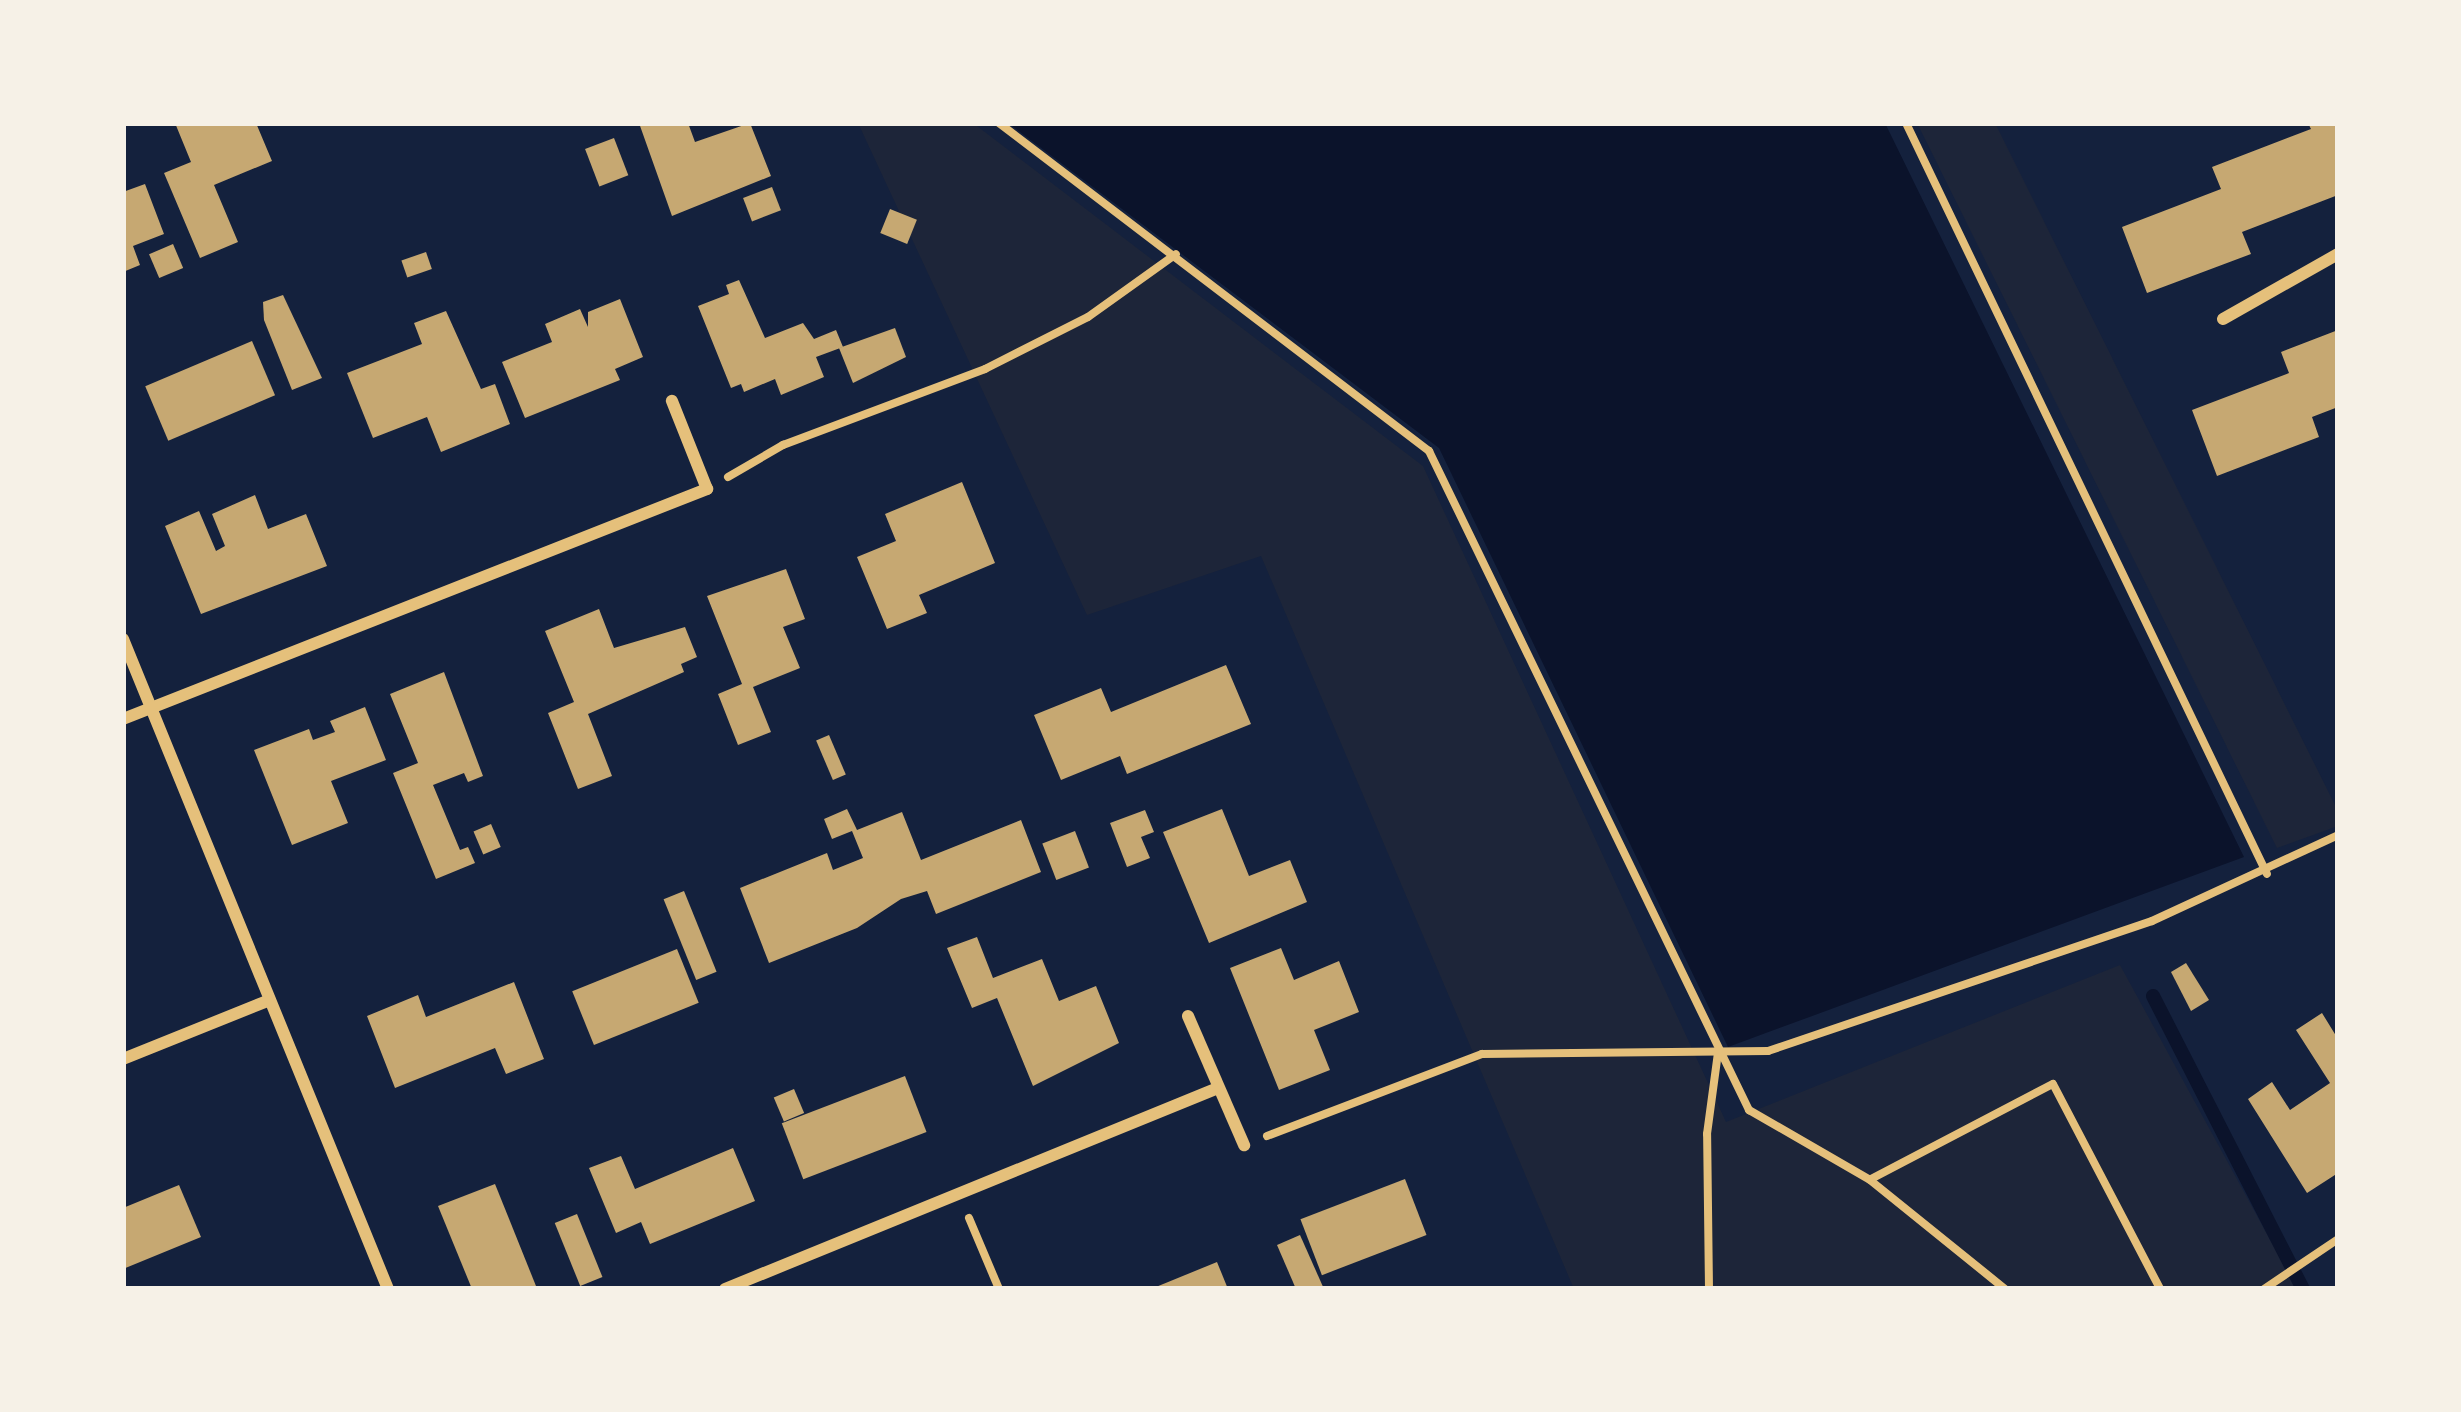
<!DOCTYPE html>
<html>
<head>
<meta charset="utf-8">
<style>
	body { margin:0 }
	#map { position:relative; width:2461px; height:1412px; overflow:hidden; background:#14213d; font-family:"IBM Plex Serif",serif }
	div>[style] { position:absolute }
	.green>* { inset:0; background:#1d2539 }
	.water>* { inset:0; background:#0b132b }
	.stream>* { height:14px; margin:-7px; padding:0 7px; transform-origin:7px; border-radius:7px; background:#0b132b }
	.building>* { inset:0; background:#c6a872; transform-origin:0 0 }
	.path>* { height:8px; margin:-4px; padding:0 4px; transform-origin:4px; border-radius:4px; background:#e5c07b }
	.minor>* { height:12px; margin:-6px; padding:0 6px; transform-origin:6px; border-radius:6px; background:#e5c07b }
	span { translate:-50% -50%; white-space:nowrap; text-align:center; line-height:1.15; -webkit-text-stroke:9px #f6f1e7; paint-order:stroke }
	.frame { position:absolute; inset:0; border:126px solid #f6f1e7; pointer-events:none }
</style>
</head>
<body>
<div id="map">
	<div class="green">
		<div style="clip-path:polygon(858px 123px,973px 123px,1423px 466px,1726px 1122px,2120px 965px,2297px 1289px,1574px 1289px,1261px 556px,1087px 615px)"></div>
		<div style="clip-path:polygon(1917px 123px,1995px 123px,2338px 811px,2338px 826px,2277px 848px)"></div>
	</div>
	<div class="water">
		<div style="clip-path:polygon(1008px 123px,1885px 123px,2244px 857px,1728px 1047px,1439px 448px)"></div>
	</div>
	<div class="stream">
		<div style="left:2153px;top:996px;width:329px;rotate:62.9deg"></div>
	</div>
	<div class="building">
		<div style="clip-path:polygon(175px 123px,256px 123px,272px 161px,214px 185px,238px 242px,200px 258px,164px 173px,191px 162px)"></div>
		<div style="clip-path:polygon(639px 123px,688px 123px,695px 142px,750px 123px,771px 176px,672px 216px)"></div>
		<div style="clip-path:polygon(2308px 123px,2338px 123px,2338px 195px,2242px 232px,2251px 254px,2147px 293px,2122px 227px,2221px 189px,2212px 167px,2311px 129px)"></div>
		<div style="left:614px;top:138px;width:40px;height:31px;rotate:69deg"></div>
		<div style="clip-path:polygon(145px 184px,164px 234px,133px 246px,140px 265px,123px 272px,123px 192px)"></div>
		<div style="left:772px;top:187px;width:25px;height:31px;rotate:69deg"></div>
		<div style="left:890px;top:209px;width:29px;height:26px;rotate:22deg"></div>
		<div style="left:173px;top:244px;width:26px;height:26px;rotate:67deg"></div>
		<div style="left:426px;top:252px;width:18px;height:26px;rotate:71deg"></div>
		<div style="clip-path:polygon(739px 280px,765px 338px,803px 323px,814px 339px,836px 330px,843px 347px,816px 357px,824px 377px,781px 395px,775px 379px,744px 392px,741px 384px,731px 388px,698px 306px,729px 294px,726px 285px)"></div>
		<div style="clip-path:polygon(283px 295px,322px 378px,292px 390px,264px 320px,263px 302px)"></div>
		<div style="clip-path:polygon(620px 299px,643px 357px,615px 369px,620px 380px,525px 418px,502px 362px,552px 342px,545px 324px,580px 309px,588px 327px,588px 312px)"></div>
		<div style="clip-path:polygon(446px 311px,481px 389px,495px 384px,510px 424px,441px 452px,427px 417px,373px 438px,347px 373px,422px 344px,414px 323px)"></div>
		<div style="clip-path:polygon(895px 328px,906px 357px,853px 383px,839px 348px)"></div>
		<div style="clip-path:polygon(2338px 330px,2338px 407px,2312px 417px,2319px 437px,2217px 476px,2192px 410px,2289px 373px,2281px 352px)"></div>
		<div style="left:252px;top:341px;width:59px;height:116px;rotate:67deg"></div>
		<div style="clip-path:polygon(962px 482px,995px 563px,919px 595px,927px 613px,887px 629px,857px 557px,896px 541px,885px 514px)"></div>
		<div style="clip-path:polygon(255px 495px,268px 529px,306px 514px,327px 566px,201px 614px,165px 526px,199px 511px,216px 551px,225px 546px,212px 514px)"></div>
		<div style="clip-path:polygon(786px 569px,805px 619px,783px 627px,800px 668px,753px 687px,771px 732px,738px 745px,718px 694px,742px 684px,707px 596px)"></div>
		<div style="clip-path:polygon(599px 609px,614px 648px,685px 627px,697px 657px,681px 664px,684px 672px,588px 714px,612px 776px,578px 789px,548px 713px,574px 702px,545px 631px)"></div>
		<div style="clip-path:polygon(1226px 665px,1251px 724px,1127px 774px,1120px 756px,1061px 780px,1034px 715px,1101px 688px,1111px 712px)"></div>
		<div style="clip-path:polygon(444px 672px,483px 776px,468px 782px,464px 773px,433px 785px,460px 850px,468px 847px,475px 863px,436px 879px,393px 773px,418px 763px,390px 694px)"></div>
		<div style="clip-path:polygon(365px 707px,386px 760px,331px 781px,348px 823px,292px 845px,254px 750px,309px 729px,313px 740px,335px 732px,330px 721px)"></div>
		<div style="left:829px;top:735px;width:43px;height:14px;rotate:67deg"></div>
		<div style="clip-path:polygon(847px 809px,857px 830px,902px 812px,921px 860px,1021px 820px,1041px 872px,936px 914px,927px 891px,901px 899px,857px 928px,769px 963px,740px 888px,827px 853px,833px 870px,863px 858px,852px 831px,832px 839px,824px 819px)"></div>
		<div style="clip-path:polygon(1222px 809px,1249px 876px,1290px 860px,1307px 902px,1209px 943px,1163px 832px)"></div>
		<div style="clip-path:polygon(1145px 810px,1154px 832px,1141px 837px,1150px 858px,1127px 867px,1110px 823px)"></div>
		<div style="left:491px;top:824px;width:25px;height:19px;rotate:67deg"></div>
		<div style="left:1075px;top:831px;width:39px;height:35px;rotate:69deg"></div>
		<div style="left:684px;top:891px;width:87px;height:22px;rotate:68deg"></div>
		<div style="clip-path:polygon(977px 937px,993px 978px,1042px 959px,1059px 1001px,1096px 986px,1119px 1043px,1033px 1086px,997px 998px,972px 1008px,947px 948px)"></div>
		<div style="clip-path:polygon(1281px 948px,1294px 980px,1339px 961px,1359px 1012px,1314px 1030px,1330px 1070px,1279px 1090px,1230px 968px)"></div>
		<div style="left:677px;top:949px;width:58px;height:113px;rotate:68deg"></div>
		<div style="clip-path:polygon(2186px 963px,2209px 1000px,2191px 1011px,2171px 972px)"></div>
		<div style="clip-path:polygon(514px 982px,544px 1059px,506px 1074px,495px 1048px,395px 1088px,367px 1016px,418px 995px,426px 1017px)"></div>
		<div style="clip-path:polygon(2322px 1013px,2338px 1039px,2338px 1173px,2307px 1193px,2248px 1099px,2272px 1082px,2290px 1110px,2330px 1083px,2296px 1030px)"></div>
		<div style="left:905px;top:1076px;width:60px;height:132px;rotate:69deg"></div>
		<div style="left:794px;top:1089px;width:26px;height:22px;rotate:67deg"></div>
		<div style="clip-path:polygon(733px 1148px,755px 1201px,650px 1244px,641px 1222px,616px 1233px,589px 1168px,621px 1156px,635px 1189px)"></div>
		<div style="left:1405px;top:1179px;width:60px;height:112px;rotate:69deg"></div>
		<div style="clip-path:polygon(495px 1184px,536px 1286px,528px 1289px,472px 1289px,438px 1206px)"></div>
		<div style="clip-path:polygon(179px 1185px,201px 1237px,123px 1269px,123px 1208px)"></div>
		<div style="left:577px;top:1214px;width:68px;height:24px;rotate:68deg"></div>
		<div style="clip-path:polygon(1300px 1235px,1324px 1289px,1296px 1289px,1277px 1245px)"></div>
		<div style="clip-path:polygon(1217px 1262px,1228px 1289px,1151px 1289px)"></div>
	</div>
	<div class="path">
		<div style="left:999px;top:123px;width:541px;rotate:37.34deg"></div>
		<div style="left:1429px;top:451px;width:733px;rotate:64.1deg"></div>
		<div style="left:1749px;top:1110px;width:140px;rotate:30deg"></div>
		<div style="left:1870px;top:1180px;width:174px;rotate:38.9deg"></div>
		<div style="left:1906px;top:123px;width:833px;rotate:64.33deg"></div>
		<div style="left:728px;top:477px;width:64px;rotate:-30.2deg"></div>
		<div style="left:783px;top:445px;width:216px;rotate:-20.6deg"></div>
		<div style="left:985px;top:369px;width:115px;rotate:-26.8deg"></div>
		<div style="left:1088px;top:317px;width:108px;rotate:-35.6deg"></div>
		<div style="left:1267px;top:1136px;width:230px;rotate:-20.9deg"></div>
		<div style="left:1482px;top:1054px;width:286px;rotate:-0.6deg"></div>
		<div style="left:1768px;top:1051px;width:405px;rotate:-18.7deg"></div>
		<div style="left:2152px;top:921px;width:205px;rotate:-24.8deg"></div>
		<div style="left:1871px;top:1179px;width:205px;rotate:-27.6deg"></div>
		<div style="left:2053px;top:1084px;width:231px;rotate:62.4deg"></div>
		<div style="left:969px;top:1218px;width:77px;rotate:67.1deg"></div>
		<div style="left:1709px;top:1289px;width:155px;rotate:-90.7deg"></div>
		<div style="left:1707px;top:1134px;width:82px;rotate:-82.3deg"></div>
		<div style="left:2264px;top:1289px;width:89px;rotate:-34deg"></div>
	</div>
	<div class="minor">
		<div style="left:2223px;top:319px;width:132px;rotate:-29.5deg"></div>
		<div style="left:123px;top:639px;width:702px;rotate:67.82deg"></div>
		<div style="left:123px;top:719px;width:628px;rotate:-21.5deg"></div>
		<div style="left:707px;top:489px;width:95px;rotate:-111.7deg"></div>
		<div style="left:1188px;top:1016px;width:141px;rotate:66.5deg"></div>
		<div style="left:123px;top:1059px;width:158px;rotate:-21.9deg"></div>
		<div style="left:725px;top:1289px;width:532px;rotate:-22.18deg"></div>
	</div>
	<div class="frame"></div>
</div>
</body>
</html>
